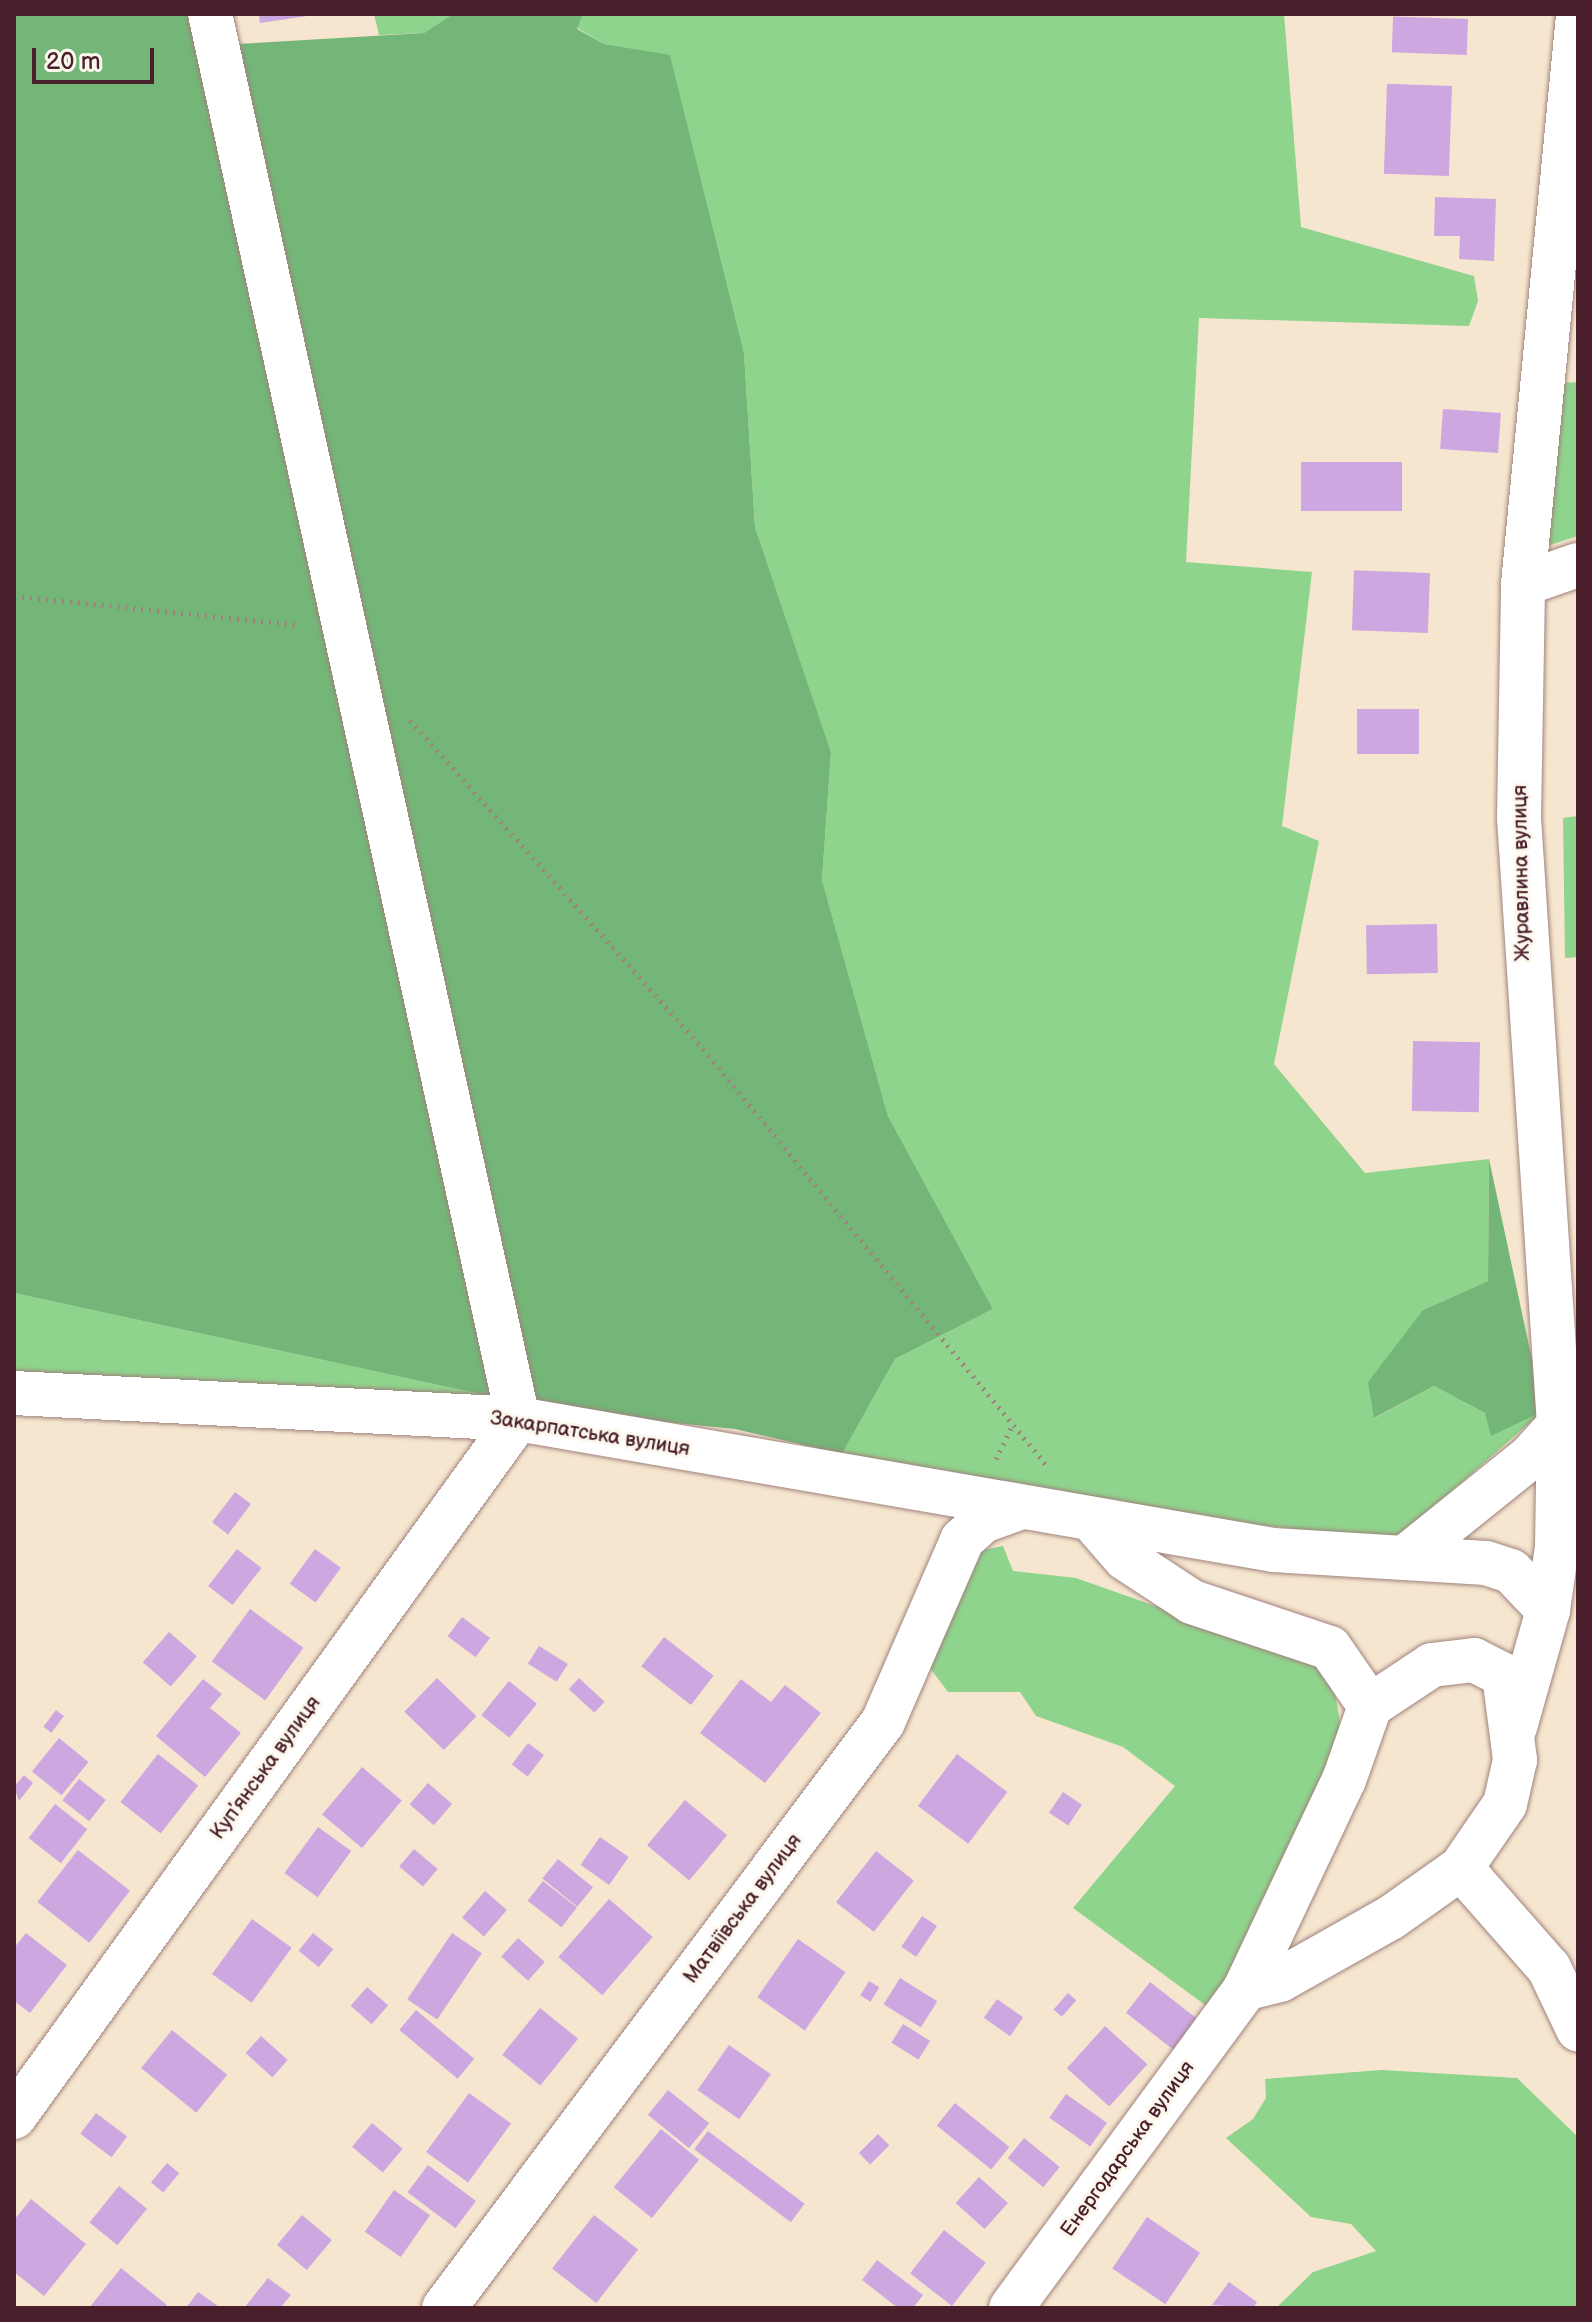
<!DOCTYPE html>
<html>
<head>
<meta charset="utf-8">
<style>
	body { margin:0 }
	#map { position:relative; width:1592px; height:2322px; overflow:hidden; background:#f6e6cf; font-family:"Balsamiq Sans",sans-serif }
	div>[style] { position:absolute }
	.green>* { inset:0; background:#8fd48d }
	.forest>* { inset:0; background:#73b678 }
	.building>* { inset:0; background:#cda8e0; transform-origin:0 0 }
	.path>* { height:5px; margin-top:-2.5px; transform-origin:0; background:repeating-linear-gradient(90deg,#a0827d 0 2px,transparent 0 8px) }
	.roads { filter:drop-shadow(0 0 2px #a0827d) drop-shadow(0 0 2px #a0827d) }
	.minor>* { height:44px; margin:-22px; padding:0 22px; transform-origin:22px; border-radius:22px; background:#fff }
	span { translate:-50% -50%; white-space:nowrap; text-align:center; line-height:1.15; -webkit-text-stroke:6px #fbf7ec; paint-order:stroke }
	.street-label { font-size:20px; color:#4a1f2b }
	.frame { position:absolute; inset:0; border:16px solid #4a1f2b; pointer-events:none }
	.scale { position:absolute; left:32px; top:48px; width:122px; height:36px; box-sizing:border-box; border:4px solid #4a1f2b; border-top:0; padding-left:10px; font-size:24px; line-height:28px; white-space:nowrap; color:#4a1f2b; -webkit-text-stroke:6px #fbf7ec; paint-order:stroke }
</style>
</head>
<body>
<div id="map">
	<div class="green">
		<div style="clip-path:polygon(374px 14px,453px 14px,424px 33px,379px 35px)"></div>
		<div style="clip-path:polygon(583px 14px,1284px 14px,1301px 227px,1474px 276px,1478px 301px,1469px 326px,1199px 318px,1186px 562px,1312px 572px,1282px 826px,1319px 841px,1274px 1064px,1365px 1173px,1489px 1159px,1488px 1281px,1423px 1310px,1375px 1418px,1434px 1386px,1485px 1413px,1543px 1411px,1396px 1540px,1068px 1504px,842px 1454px,895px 1359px,993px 1309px,888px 1116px,822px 880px,831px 752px,755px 527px,744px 353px,670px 56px,604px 44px,577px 28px)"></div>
		<div style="clip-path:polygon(1578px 382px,1578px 536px,1547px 546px,1559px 383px)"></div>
		<div style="clip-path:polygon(1578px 816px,1578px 957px,1565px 958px,1563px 818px)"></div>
		<div style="clip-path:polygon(14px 1293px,503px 1399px,14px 1385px)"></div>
		<div style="clip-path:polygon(1003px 1546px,1013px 1571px,1076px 1578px,1319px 1664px,1336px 1698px,1343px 1741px,1216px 2013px,1073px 1908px,1175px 1786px,1123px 1747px,1036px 1716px,1020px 1692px,948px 1692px,927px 1664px,977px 1551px)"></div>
		<div style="clip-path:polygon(1382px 2070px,1517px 2078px,1578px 2137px,1576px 2308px,1276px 2308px,1313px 2272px,1376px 2251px,1351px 2224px,1311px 2217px,1226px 2138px,1253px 2119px,1266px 2098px,1265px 2079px)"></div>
	</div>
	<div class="forest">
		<div style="clip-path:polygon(201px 14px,503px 1399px,14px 1293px,14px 16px)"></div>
		<div style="clip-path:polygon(453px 14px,583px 14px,577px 29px,604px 44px,670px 55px,744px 353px,755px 527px,831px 752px,822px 880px,888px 1116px,993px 1309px,895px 1359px,842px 1454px,735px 1429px,527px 1408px,220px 45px,424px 33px)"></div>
		<div style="clip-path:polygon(1489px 1159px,1543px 1411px,1491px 1436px,1485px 1413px,1434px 1386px,1374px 1418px,1368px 1382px,1423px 1310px,1488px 1281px)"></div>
	</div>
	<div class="building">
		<div style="clip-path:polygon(259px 14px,307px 14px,307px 16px,260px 23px)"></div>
		<div style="left:1468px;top:19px;width:36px;height:75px;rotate:92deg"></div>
		<div style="left:1452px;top:86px;width:90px;height:65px;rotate:92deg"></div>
		<div style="clip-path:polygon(1435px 197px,1496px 199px,1494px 261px,1459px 259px,1460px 236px,1434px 236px)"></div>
		<div style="left:1443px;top:409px;width:58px;height:40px;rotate:4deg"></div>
		<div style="left:1301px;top:462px;width:101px;height:49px"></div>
		<div style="left:1430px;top:573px;width:60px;height:76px;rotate:92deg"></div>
		<div style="left:1419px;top:709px;width:45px;height:62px;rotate:90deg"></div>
		<div style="left:1437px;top:924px;width:49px;height:71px;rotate:89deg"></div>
		<div style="left:1413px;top:1041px;width:67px;height:70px;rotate:1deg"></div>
		<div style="left:235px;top:1492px;width:20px;height:38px;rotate:37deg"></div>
		<div style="left:237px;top:1549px;width:31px;height:47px;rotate:38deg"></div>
		<div style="left:315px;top:1549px;width:32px;height:43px;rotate:36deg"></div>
		<div style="left:250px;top:1609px;width:66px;height:65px;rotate:36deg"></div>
		<div style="left:462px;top:1617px;width:35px;height:24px;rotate:37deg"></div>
		<div style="left:169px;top:1632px;width:37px;height:40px;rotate:41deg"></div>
		<div style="left:664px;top:1637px;width:63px;height:37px;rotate:38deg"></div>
		<div style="left:539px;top:1646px;width:34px;height:21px;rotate:32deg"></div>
		<div style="left:437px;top:1678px;width:55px;height:47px;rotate:44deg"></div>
		<div style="left:579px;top:1678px;width:35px;height:15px;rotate:43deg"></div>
		<div style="clip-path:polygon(203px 1679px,222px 1694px,210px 1708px,241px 1733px,205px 1777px,156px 1736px)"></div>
		<div style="clip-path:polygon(741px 1679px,771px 1702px,785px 1685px,821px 1713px,765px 1783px,700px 1733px)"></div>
		<div style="left:509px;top:1681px;width:36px;height:44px;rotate:39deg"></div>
		<div style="left:56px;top:1710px;width:10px;height:21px;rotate:37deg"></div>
		<div style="left:59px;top:1738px;width:38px;height:43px;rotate:39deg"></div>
		<div style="left:528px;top:1743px;width:20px;height:27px;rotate:37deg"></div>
		<div style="left:158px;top:1754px;width:51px;height:61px;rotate:38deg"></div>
		<div style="left:957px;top:1754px;width:63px;height:65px;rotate:37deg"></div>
		<div style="left:362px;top:1767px;width:52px;height:62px;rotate:40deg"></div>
		<div style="clip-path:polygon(24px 1775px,33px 1783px,19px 1801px,14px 1787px)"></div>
		<div style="left:79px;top:1779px;width:34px;height:27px;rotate:38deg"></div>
		<div style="left:428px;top:1783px;width:32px;height:28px;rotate:41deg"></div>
		<div style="left:1063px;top:1792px;width:23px;height:25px;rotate:34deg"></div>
		<div style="left:685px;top:1800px;width:55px;height:59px;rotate:40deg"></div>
		<div style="left:55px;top:1804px;width:41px;height:43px;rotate:38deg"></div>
		<div style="left:318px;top:1827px;width:41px;height:57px;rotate:36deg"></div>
		<div style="left:600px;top:1837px;width:35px;height:34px;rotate:35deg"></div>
		<div style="left:414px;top:1849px;width:31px;height:23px;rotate:40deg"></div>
		<div style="left:78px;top:1850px;width:66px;height:66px;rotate:38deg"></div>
		<div style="left:876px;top:1851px;width:48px;height:65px;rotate:38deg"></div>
		<div style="left:558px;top:1859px;width:45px;height:25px;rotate:39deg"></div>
		<div style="left:543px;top:1881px;width:43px;height:25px;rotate:38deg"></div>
		<div style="left:485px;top:1891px;width:29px;height:35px;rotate:41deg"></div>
		<div style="left:609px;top:1899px;width:58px;height:77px;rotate:41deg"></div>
		<div style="left:922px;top:1916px;width:18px;height:37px;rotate:34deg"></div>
		<div style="left:252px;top:1919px;width:49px;height:68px;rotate:36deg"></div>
		<div style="clip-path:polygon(26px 1933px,67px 1965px,30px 2013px,14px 2001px,14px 1948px)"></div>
		<div style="left:313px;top:1933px;width:26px;height:23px;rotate:39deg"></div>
		<div style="left:452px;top:1933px;width:36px;height:80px;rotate:34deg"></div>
		<div style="left:518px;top:1938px;width:36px;height:25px;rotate:42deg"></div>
		<div style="left:798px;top:1939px;width:58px;height:71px;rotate:35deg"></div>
		<div style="left:900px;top:1978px;width:44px;height:31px;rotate:32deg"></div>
		<div style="left:869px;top:1981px;width:12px;height:17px;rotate:31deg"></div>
		<div style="left:1150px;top:1982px;width:61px;height:39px;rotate:38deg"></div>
		<div style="left:367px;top:1987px;width:28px;height:25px;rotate:41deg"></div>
		<div style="left:1068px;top:1993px;width:11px;height:22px;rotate:41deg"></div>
		<div style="left:997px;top:1999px;width:32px;height:23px;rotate:35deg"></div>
		<div style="left:540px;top:2008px;width:49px;height:60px;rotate:39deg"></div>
		<div style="left:416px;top:2010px;width:76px;height:26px;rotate:40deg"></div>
		<div style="left:903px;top:2024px;width:32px;height:22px;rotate:32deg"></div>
		<div style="left:1105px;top:2026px;width:57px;height:57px;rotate:42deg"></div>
		<div style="left:172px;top:2030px;width:71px;height:49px;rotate:39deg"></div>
		<div style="left:261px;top:2036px;width:36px;height:23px;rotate:42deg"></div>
		<div style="left:729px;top:2045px;width:51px;height:55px;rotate:35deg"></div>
		<div style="left:668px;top:2090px;width:53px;height:32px;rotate:39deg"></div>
		<div style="left:469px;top:2093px;width:52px;height:73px;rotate:36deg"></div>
		<div style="left:1066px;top:2094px;width:50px;height:29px;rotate:35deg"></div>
		<div style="left:955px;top:2103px;width:70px;height:29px;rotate:39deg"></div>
		<div style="left:96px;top:2113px;width:39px;height:26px;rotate:37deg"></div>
		<div style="left:372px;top:2123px;width:40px;height:31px;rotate:40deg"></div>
		<div style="left:661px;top:2129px;width:49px;height:75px;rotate:39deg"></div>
		<div style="left:708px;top:2131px;width:121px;height:23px;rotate:37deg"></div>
		<div style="left:878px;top:2134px;width:16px;height:27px;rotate:45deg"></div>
		<div style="left:1024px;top:2138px;width:46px;height:26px;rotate:39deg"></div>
		<div style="left:167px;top:2163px;width:16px;height:25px;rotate:40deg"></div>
		<div style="left:428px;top:2165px;width:60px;height:34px;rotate:37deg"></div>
		<div style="left:979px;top:2177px;width:39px;height:35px;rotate:42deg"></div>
		<div style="left:119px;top:2186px;width:36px;height:47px;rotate:39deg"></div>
		<div style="left:394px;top:2190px;width:44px;height:51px;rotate:35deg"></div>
		<div style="clip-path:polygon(31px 2199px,86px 2244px,44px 2296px,14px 2272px,14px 2220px)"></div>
		<div style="left:302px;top:2215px;width:39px;height:39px;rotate:40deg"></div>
		<div style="left:594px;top:2215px;width:56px;height:68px;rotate:38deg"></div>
		<div style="left:1147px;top:2217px;width:64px;height:62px;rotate:34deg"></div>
		<div style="left:944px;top:2230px;width:53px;height:55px;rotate:38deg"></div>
		<div style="clip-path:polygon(877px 2260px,923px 2295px,913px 2308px,898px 2308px,862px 2280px)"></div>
		<div style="clip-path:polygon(121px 2268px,167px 2305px,164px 2308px,89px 2308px)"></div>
		<div style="clip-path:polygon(268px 2278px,291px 2295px,280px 2308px,244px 2308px)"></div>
		<div style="clip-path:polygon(1229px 2282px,1257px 2302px,1253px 2308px,1212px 2305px)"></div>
		<div style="clip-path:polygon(198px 2292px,221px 2308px,186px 2308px)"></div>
	</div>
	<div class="path">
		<div style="left:14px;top:596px;width:287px;rotate:5.8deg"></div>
		<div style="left:410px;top:720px;width:448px;rotate:48.3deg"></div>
		<div style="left:708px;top:1055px;width:534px;rotate:50.47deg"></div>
		<div style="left:996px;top:1459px;width:39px;rotate:-64deg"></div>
	</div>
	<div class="roads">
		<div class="minor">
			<div style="left:1523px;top:584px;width:58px;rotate:-19.1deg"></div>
			<div style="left:14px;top:1393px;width:505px;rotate:2.95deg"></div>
			<div style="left:518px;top:1419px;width:766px;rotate:9.84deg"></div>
			<div style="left:1273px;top:1550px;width:213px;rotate:3.5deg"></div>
			<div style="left:1486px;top:1563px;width:26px;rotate:18deg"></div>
			<div style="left:1511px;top:1571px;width:54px;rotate:46.5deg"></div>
			<div style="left:1092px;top:1520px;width:50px;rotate:49deg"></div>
			<div style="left:1125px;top:1558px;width:80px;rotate:33.3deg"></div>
			<div style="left:1192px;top:1602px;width:145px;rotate:18.4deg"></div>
			<div style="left:1330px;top:1648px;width:70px;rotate:55.4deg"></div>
			<div style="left:1407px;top:1556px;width:158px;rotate:-38.8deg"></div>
			<div style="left:1530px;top:1457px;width:43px;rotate:-47.8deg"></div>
			<div style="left:1515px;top:1727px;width:122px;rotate:-74.2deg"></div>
			<div style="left:1548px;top:1610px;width:64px;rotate:-81.9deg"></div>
			<div style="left:1557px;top:1547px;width:122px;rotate:-89.1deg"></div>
			<div style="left:1559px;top:1425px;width:608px;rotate:-93.77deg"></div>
			<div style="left:1519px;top:818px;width:234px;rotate:-89deg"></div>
			<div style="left:1523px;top:584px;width:571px;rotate:-84.47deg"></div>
			<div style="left:1461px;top:1868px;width:133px;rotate:48.7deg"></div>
			<div style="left:1549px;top:1968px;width:68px;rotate:64.6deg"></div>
			<div style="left:14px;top:2117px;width:861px;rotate:-54.17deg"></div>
			<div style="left:518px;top:1419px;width:1438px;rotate:-102.36deg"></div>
			<div style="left:444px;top:2308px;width:732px;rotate:-53.16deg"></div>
			<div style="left:883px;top:1722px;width:198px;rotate:-66.5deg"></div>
			<div style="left:962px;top:1540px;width:28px;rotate:-42deg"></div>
			<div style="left:983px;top:1521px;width:38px;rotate:-20deg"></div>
			<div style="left:1011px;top:2308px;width:396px;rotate:-53.7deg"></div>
			<div style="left:1245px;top:1989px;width:231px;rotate:-64.7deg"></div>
			<div style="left:1344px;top:1780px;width:78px;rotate:-70.6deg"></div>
			<div style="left:1370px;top:1706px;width:74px;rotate:-33.5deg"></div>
			<div style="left:1432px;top:1665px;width:42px;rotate:-6.8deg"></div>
			<div style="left:1474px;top:1660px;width:34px;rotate:27deg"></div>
			<div style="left:1504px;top:1675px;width:86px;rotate:82.6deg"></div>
			<div style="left:1515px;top:1760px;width:45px;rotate:102.8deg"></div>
			<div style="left:1505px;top:1804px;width:78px;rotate:124.5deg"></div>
			<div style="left:1461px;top:1868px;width:87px;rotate:144.8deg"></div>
			<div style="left:1390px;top:1918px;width:126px;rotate:150.6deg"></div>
			<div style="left:1280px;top:1980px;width:36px;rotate:166deg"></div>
		</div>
	</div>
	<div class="street-label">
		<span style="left:1522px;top:873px;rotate:-91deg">Журавлина вулиця</span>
		<span style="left:590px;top:1434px;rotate:9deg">Закарпатська вулиця</span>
		<span style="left:266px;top:1768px;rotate:-54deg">Купʼянська вулиця</span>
		<span style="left:743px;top:1909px;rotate:-53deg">Матвіївська вулиця</span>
		<span style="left:1128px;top:2149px;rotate:-54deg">Енергодарська вулиця</span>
	</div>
	<div class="frame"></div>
	<div class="scale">20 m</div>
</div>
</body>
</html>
